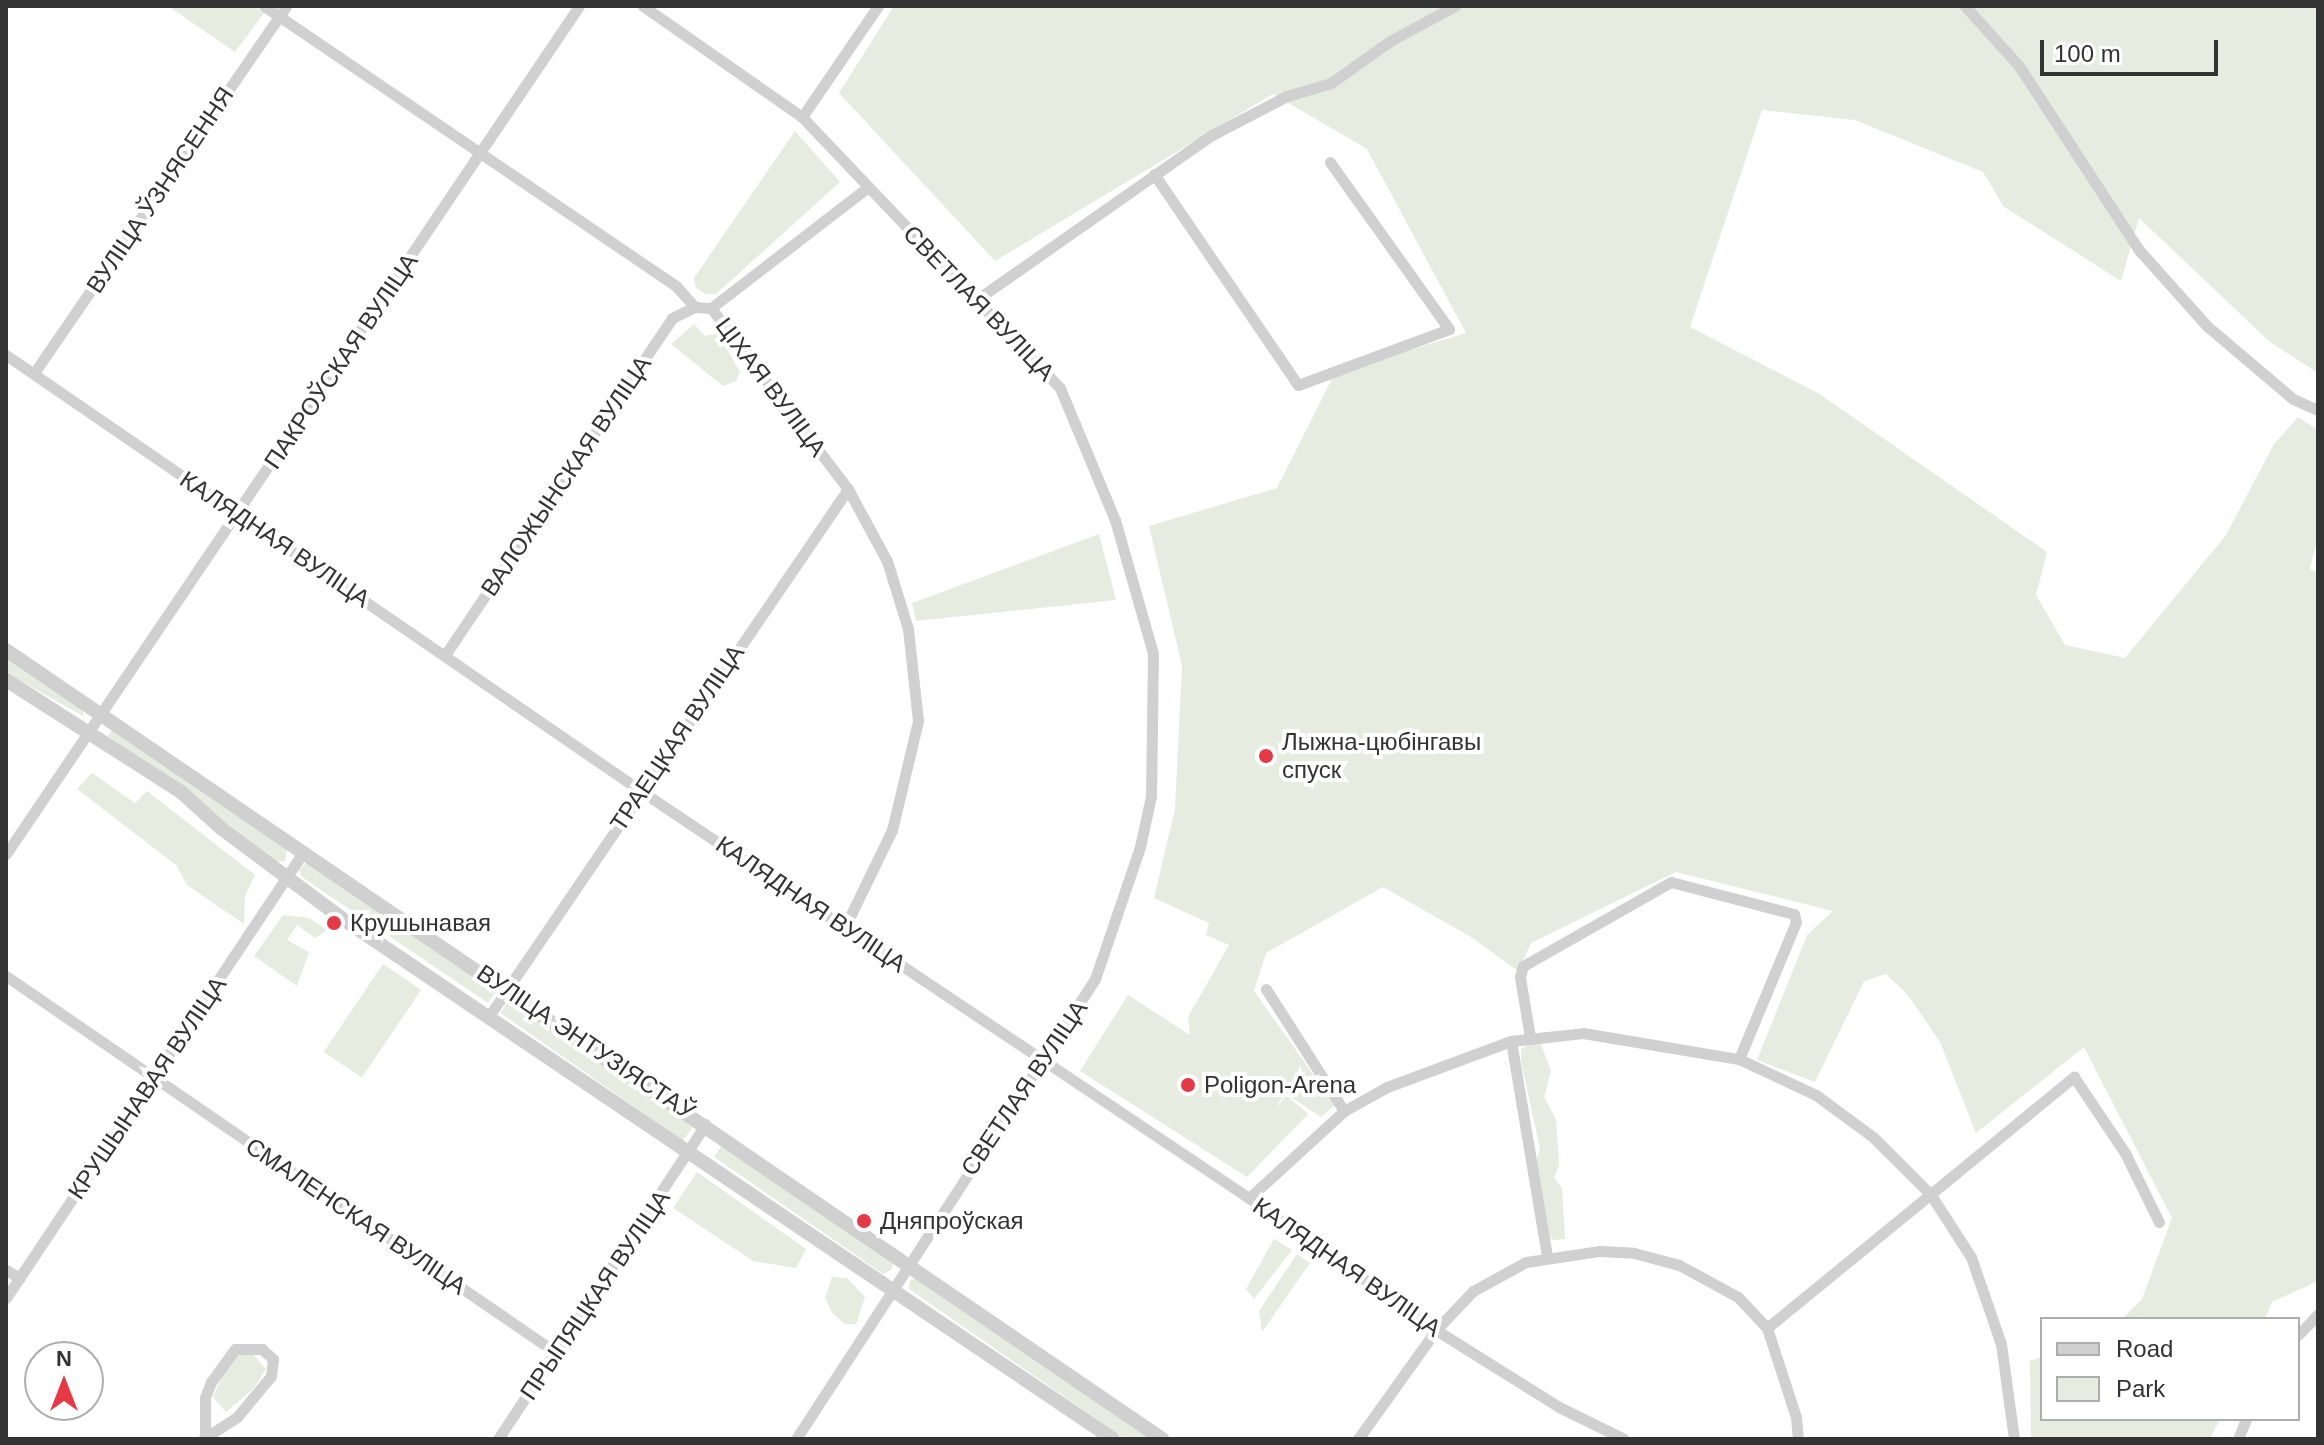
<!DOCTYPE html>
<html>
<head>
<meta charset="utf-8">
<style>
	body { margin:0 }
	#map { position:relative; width:2324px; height:1445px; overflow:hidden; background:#fff; font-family:Helvetica,sans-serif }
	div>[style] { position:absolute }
	.green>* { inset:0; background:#e6ecdf; transform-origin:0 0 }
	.minor>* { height:11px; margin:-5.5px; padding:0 5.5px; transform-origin:5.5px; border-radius:5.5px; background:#d0d0d0 }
	.tertiary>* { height:14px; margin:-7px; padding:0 7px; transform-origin:7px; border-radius:7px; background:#d0d0d0 }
	.dots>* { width:22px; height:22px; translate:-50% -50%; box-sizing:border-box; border:4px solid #fff; border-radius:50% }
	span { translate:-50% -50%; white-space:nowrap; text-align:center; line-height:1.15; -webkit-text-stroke:8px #fff; paint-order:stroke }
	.street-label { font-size:24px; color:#333 }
	.poi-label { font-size:24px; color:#333 }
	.left { translate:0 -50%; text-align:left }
	.frame { position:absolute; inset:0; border:8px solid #333; pointer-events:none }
	.legend { position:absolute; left:2040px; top:1317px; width:260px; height:104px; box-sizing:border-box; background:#fff; border:2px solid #adadad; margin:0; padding:10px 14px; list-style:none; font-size:24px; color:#333 }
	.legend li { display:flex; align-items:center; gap:16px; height:40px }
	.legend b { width:40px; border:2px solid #adadad }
	.north { position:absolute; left:24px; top:1341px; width:80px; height:80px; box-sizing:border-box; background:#fff; border:2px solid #adadad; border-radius:50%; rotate:0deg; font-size:22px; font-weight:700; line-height:32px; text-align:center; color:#333 }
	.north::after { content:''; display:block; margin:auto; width:28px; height:36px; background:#e63946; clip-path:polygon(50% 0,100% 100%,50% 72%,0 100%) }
	.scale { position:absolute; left:2040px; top:40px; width:178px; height:36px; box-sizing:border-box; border:4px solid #333; border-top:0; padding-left:10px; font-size:24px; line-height:28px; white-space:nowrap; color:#333; -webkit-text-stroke:6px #fff; paint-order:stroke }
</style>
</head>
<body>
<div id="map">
	<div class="green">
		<div style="clip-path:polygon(168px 6px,253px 6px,264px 13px,235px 52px)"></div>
		<div style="clip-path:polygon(894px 6px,2318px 6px,2318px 373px,2270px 342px,2139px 218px,2121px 281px,2003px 206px,1983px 172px,1855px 120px,1762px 110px,1690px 327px,1818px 393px,2047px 552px,2036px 595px,2065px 645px,2125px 658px,2226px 535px,2274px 444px,2298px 417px,2318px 430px,2318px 535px,2310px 569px,2318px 573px,2318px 1281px,2272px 1302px,2265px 1319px,2122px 1319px,2142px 1299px,2172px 1218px,2084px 1047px,1976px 1133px,1940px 1042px,1908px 995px,1886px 974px,1864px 981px,1815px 1082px,1757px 1060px,1807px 935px,1833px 911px,1676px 872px,1531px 943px,1518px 971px,1471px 937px,1383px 887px,1266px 953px,1254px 991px,1335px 1105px,1321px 1117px,1285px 1093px,1273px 1113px,1286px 1095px,1308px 1114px,1247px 1177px,1080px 1071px,1128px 995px,1190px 1035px,1188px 1017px,1229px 945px,1206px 935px,1209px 923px,1154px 898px,1175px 809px,1182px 666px,1149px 526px,1277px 488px,1335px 373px,1466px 333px,1367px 149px,1273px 94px,995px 261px,839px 93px)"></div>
		<div style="clip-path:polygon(795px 131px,840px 182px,716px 294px,706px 294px,696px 288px,694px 278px)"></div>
		<div style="clip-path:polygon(694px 324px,705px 336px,718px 333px,740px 372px,736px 381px,723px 386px,671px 344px)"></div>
		<div style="clip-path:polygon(1099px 534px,1116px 600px,916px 621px,912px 603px)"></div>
		<div style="clip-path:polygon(6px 657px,83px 710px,83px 716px,6px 673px)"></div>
		<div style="clip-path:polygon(113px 729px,287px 849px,285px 861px,275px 862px,108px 736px)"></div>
		<div style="clip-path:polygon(92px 773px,135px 803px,147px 791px,255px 875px,245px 896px,244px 924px,187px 885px,176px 865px,77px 789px)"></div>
		<div style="clip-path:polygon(307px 862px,497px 990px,488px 1003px,302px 877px,299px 870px)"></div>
		<div style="clip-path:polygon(283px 915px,309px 918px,327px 930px,315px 938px,297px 925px,287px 940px,309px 952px,297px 986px,254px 956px)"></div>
		<div style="left:383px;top:964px;width:46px;height:106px;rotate:34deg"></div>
		<div style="left:510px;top:999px;width:223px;height:17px;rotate:35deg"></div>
		<div style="clip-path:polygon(1529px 1044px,1541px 1044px,1551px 1071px,1544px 1097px,1556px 1119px,1559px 1165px,1554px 1178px,1562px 1188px,1565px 1239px,1552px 1240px,1547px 1233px,1536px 1161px,1540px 1149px,1521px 1061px,1521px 1049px)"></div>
		<div style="clip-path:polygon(722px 1145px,894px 1262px,891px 1270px,883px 1274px,714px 1157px)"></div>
		<div style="clip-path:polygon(697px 1172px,806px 1249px,796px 1268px,753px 1261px,673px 1208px)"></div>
		<div style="clip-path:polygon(1274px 1239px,1292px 1250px,1254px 1299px,1246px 1289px)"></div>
		<div style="clip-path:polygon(1297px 1254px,1310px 1263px,1262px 1332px,1259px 1311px)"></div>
		<div style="clip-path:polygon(832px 1277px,847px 1278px,865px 1297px,856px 1324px,845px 1324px,833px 1314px,825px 1298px)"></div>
		<div style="clip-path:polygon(918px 1277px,1154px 1439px,1125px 1439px,909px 1289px,910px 1280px)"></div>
		<div style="clip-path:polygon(241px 1352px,253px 1354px,266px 1369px,253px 1389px,226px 1412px,213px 1397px,227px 1366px)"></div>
		<div style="clip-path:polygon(2042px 1357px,2042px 1419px,2220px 1419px,2210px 1439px,2031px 1439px,2030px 1361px)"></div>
	</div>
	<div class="minor">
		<div style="left:264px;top:6px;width:498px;rotate:34.2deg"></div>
		<div style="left:676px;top:286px;width:28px;rotate:48deg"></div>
		<div style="left:695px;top:307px;width:16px;rotate:4deg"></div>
		<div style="left:711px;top:308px;width:227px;rotate:52.9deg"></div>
		<div style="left:848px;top:489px;width:82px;rotate:61.6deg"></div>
		<div style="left:887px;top:561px;width:71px;rotate:72.8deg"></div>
		<div style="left:908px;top:629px;width:93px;rotate:83.8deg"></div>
		<div style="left:918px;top:721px;width:112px;rotate:103.4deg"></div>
		<div style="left:892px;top:830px;width:108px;rotate:115.9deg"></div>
		<div style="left:643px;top:6px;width:194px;rotate:34.9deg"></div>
		<div style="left:802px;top:117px;width:374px;rotate:46.4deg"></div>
		<div style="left:1060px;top:388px;width:143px;rotate:67.4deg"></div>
		<div style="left:1115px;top:520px;width:138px;rotate:74.1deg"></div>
		<div style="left:1153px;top:653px;width:143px;rotate:90.8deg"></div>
		<div style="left:1151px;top:796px;width:52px;rotate:102.2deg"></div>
		<div style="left:1140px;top:847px;width:139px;rotate:108.8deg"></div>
		<div style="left:1095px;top:979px;width:549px;rotate:123.02deg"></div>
		<div style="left:1965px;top:6px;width:81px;rotate:48deg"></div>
		<div style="left:2019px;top:66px;width:220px;rotate:56.9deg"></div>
		<div style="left:2139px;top:250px;width:102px;rotate:48.2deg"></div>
		<div style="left:2207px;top:326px;width:113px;rotate:40.3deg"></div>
		<div style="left:2293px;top:399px;width:27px;rotate:24deg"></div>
		<div style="left:802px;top:117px;width:135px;rotate:-55.6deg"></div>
		<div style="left:1154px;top:174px;width:255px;rotate:55.7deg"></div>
		<div style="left:1298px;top:385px;width:161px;rotate:-20.3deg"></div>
		<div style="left:1449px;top:329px;width:205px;rotate:-125.5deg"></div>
		<div style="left:979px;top:298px;width:284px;rotate:-35deg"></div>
		<div style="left:1212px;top:135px;width:85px;rotate:-27.5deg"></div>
		<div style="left:1287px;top:96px;width:46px;rotate:-16.5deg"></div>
		<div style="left:1331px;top:83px;width:72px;rotate:-35.4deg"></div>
		<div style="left:1390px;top:41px;width:74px;rotate:-28.3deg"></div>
		<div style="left:711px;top:308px;width:198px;rotate:-37.6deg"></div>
		<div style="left:6px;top:355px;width:770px;rotate:34.47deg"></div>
		<div style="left:641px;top:791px;width:732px;rotate:33.8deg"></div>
		<div style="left:1249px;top:1198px;width:229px;rotate:35.2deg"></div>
		<div style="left:1436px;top:1330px;width:145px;rotate:32deg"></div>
		<div style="left:1559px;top:1407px;width:72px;rotate:26.2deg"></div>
		<div style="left:34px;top:373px;width:445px;rotate:-55.5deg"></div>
		<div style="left:445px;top:655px;width:406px;rotate:-56deg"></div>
		<div style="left:672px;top:318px;width:25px;rotate:-26deg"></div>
		<div style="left:6px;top:854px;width:1023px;rotate:-55.95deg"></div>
		<div style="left:6px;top:976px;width:669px;rotate:34.4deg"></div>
		<div style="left:1266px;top:989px;width:145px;rotate:57.4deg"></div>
		<div style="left:489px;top:1016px;width:638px;rotate:-55.74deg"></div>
		<div style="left:1530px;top:1037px;width:61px;rotate:-99.5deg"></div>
		<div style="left:1520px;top:977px;width:11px;rotate:-75deg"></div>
		<div style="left:1523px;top:966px;width:170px;rotate:-29.6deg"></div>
		<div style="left:1671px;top:882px;width:127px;rotate:14.6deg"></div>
		<div style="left:1794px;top:914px;width:8px;rotate:76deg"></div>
		<div style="left:1796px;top:922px;width:148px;rotate:112.6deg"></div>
		<div style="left:1511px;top:1041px;width:219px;rotate:80.5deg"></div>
		<div style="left:1249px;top:1198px;width:129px;rotate:-42.5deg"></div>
		<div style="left:1344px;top:1111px;width:49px;rotate:-29.2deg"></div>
		<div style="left:1387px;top:1087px;width:132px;rotate:-20.4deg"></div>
		<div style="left:1511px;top:1041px;width:72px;rotate:-6.3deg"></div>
		<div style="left:1583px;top:1033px;width:158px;rotate:9.5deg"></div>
		<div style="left:1739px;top:1059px;width:85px;rotate:25.1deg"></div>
		<div style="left:1816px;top:1095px;width:71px;rotate:36.4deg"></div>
		<div style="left:1873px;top:1137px;width:82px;rotate:45deg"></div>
		<div style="left:1931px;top:1195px;width:74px;rotate:57.2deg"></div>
		<div style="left:1971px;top:1257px;width:92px;rotate:71deg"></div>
		<div style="left:2001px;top:1344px;width:96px;rotate:82.2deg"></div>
		<div style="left:6px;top:1270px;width:16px;rotate:30deg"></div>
		<div style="left:6px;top:1298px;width:537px;rotate:-56.31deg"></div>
		<div style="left:1767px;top:1328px;width:397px;rotate:-39.3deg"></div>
		<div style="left:2074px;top:1077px;width:92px;rotate:56.1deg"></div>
		<div style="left:2125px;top:1153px;width:77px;rotate:63.8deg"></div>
		<div style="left:2298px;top:1335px;width:29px;rotate:-46deg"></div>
		<div style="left:203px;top:1439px;width:40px;rotate:-32.9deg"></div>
		<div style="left:237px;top:1417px;width:53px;rotate:-50.3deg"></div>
		<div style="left:271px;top:1376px;width:17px;rotate:-83deg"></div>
		<div style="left:273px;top:1359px;width:15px;rotate:-138deg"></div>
		<div style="left:262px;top:1349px;width:27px;rotate:180deg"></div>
		<div style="left:235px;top:1349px;width:41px;rotate:126deg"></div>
		<div style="left:211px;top:1382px;width:17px;rotate:111deg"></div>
		<div style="left:205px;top:1398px;width:39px;rotate:90deg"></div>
		<div style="left:498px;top:1439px;width:377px;rotate:-56.6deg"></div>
		<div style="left:1358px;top:1439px;width:134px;rotate:-54.4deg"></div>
		<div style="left:1436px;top:1330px;width:54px;rotate:-46.5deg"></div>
		<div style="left:1473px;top:1291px;width:60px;rotate:-28.7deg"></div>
		<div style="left:1526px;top:1262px;width:75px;rotate:-8.5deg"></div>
		<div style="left:1600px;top:1251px;width:34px;rotate:3deg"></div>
		<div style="left:1634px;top:1253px;width:47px;rotate:14.9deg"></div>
		<div style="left:1679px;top:1265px;width:67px;rotate:28.5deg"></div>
		<div style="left:1738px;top:1297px;width:42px;rotate:46.9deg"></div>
		<div style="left:1767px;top:1328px;width:94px;rotate:72deg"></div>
		<div style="left:1796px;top:1417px;width:22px;rotate:85deg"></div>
		<div style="left:2238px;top:1439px;width:22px;rotate:-68deg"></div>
	</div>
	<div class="tertiary">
		<div style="left:6px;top:650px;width:1400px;rotate:34.31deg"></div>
		<div style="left:6px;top:680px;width:208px;rotate:32.6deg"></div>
		<div style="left:181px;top:792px;width:55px;rotate:42.1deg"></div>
		<div style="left:222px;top:829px;width:147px;rotate:36.7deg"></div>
		<div style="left:340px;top:917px;width:933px;rotate:34.03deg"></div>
	</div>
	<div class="dots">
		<div style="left:1266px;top:756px;background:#e63946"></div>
		<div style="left:334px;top:923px;background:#e63946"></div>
		<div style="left:1188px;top:1085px;background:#e63946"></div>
		<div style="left:864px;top:1221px;background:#e63946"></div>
	</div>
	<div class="street-label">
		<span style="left:160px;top:190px;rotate:-56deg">ВУЛІЦА ЎЗНЯСЕННЯ</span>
		<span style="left:979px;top:303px;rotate:46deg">СВЕТЛАЯ ВУЛІЦА</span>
		<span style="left:341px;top:361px;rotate:-56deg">ПАКРОЎСКАЯ ВУЛІЦА</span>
		<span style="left:771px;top:387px;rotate:53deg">ЦІХАЯ ВУЛІЦА</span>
		<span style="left:566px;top:476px;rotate:-56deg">ВАЛОЖЫНСКАЯ ВУЛІЦА</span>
		<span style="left:275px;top:539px;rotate:34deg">КАЛЯДНАЯ ВУЛІЦА</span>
		<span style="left:677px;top:738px;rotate:-56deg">ТРАЕЦКАЯ ВУЛІЦА</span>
		<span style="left:811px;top:904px;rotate:34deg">КАЛЯДНАЯ ВУЛІЦА</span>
		<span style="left:586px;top:1042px;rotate:34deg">ВУЛІЦА ЭНТУЗІЯСТАЎ</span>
		<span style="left:147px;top:1088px;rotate:-56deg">КРУШЫНАВАЯ ВУЛІЦА</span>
		<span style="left:1024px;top:1088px;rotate:-56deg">СВЕТЛАЯ ВУЛІЦА</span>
		<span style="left:356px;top:1216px;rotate:34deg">СМАЛЕНСКАЯ ВУЛІЦА</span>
		<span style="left:1347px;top:1267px;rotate:35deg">КАЛЯДНАЯ ВУЛІЦА</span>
		<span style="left:595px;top:1295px;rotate:-56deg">ПРЫПЯЦКАЯ ВУЛІЦА</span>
	</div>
	<div class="poi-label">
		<span class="left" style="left:1282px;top:756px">Лыжна-цюбінгавы<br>спуск</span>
		<span class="left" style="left:350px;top:923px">Крушынавая</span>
		<span class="left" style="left:1204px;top:1085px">Poligon-Arena</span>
		<span class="left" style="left:880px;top:1221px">Дняпроўская</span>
	</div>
	<div class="frame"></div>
	<ul class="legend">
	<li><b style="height:10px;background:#d0d0d0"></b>Road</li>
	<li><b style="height:22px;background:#e6ecdf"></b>Park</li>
	</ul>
	<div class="north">N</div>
	<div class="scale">100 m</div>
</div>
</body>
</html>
